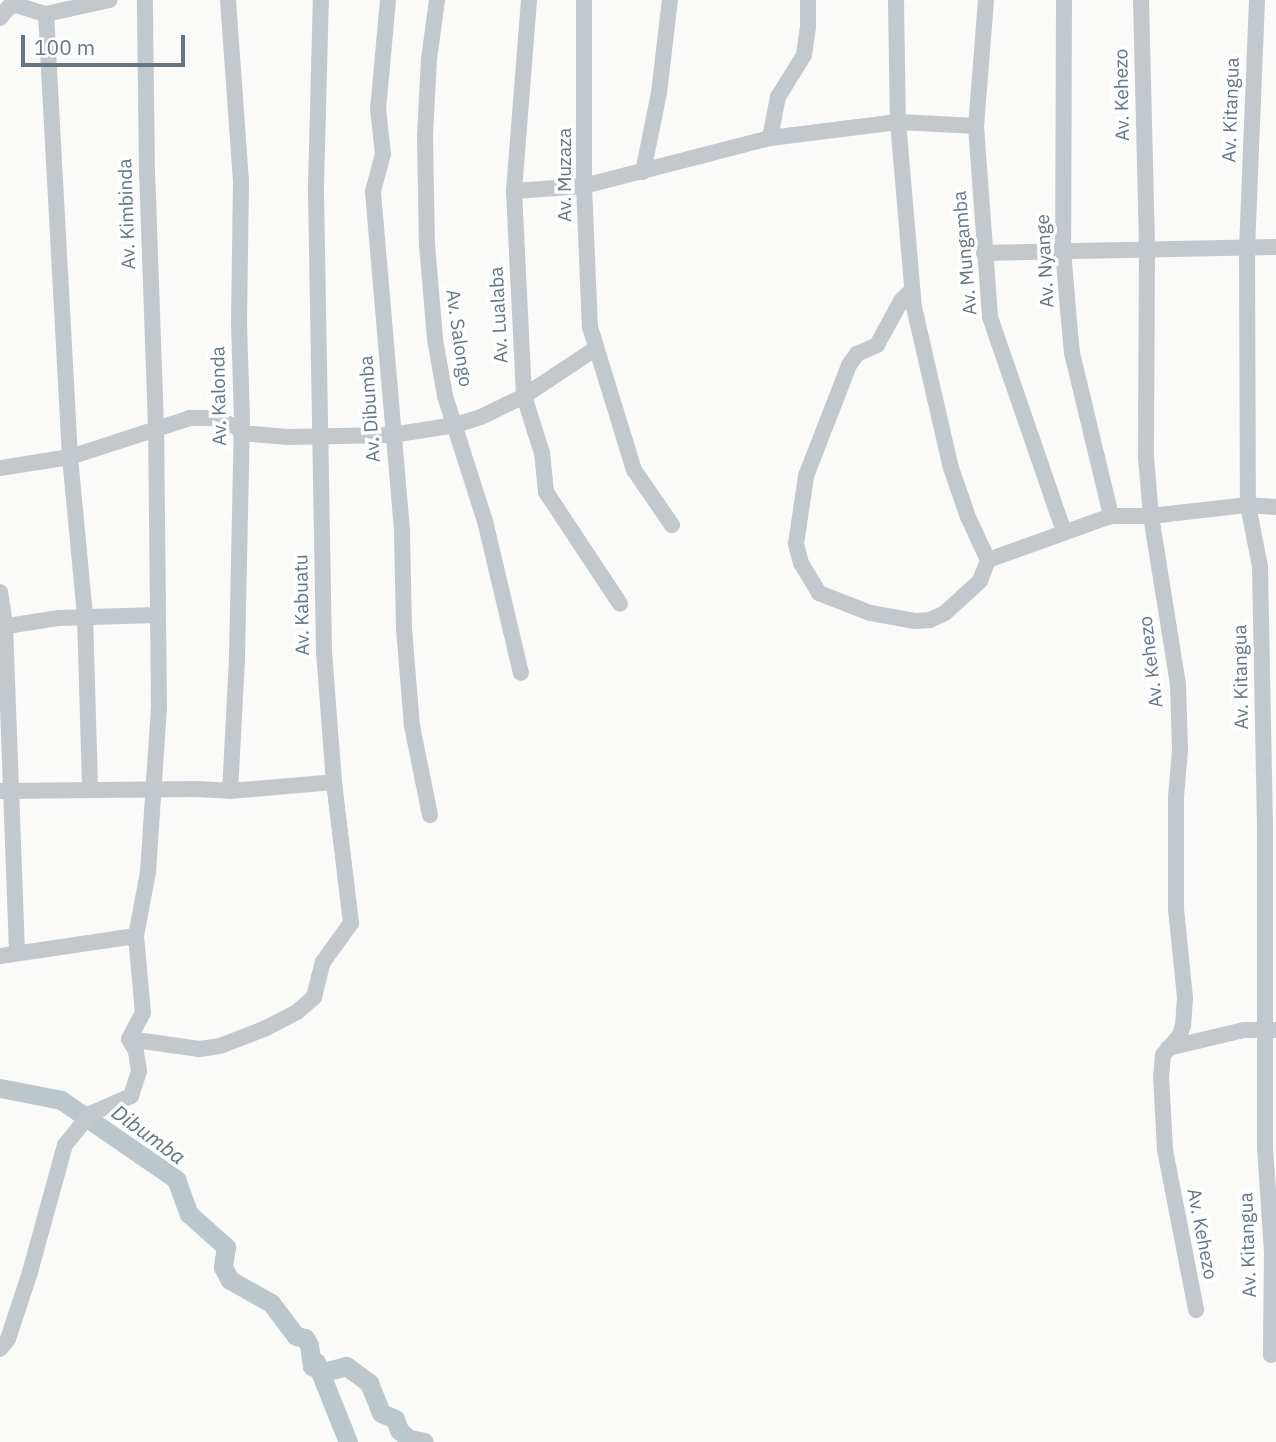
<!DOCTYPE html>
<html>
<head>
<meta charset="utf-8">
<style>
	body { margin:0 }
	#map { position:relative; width:1276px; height:1442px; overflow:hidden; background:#fafaf8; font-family:"IBM Plex Sans",sans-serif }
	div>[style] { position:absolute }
	.river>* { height:19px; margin:-9.5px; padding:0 9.5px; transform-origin:9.5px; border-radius:9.5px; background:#bbc7cb }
	.minor>* { height:16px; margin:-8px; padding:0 8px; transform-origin:8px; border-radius:8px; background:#c3c8cc }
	span { translate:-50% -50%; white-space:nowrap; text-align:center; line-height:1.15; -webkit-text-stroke:7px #fff; paint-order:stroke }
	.street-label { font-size:19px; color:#657683 }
	.water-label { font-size:21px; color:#60757c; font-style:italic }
	.scale { position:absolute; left:21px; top:35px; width:164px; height:32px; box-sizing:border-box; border:4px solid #657683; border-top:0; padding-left:9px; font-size:21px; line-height:24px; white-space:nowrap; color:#657683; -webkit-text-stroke:5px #fff; paint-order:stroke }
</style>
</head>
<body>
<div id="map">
	<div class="river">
		<div style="left:0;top:1088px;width:62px;rotate:11.1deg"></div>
		<div style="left:61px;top:1100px;width:140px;rotate:34.5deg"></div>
		<div style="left:176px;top:1179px;width:37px;rotate:70deg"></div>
		<div style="left:189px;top:1214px;width:50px;rotate:41.7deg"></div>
		<div style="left:226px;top:1247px;width:20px;rotate:99deg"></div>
		<div style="left:223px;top:1267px;width:15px;rotate:62deg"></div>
		<div style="left:230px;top:1280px;width:47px;rotate:29.3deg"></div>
		<div style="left:271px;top:1303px;width:41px;rotate:52.9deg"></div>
		<div style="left:296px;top:1336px;width:9px;rotate:13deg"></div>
		<div style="left:305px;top:1338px;width:8px;rotate:60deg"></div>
		<div style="left:309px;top:1345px;width:21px;rotate:82deg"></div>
		<div style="left:312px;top:1366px;width:13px;rotate:27deg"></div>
		<div style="left:324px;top:1372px;width:23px;rotate:-15deg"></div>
		<div style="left:346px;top:1366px;width:29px;rotate:36deg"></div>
		<div style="left:369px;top:1383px;width:32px;rotate:68deg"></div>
		<div style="left:381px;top:1413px;width:15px;rotate:23deg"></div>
		<div style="left:395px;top:1419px;width:12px;rotate:70deg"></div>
		<div style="left:399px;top:1430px;width:13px;rotate:42deg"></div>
		<div style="left:409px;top:1439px;width:15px;rotate:11deg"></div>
		<div style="left:316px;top:1362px;width:86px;rotate:68.2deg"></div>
	</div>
	<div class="minor">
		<div style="left:228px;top:0;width:180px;rotate:85.9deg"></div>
		<div style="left:241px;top:180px;width:143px;rotate:90.8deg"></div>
		<div style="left:239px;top:323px;width:95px;rotate:88.2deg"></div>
		<div style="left:242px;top:418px;width:241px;rotate:91.2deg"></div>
		<div style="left:237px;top:659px;width:132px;rotate:93deg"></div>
		<div style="left:388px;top:0;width:109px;rotate:95.2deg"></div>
		<div style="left:378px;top:109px;width:45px;rotate:83.7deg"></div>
		<div style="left:383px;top:154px;width:39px;rotate:105deg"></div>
		<div style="left:373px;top:192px;width:342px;rotate:85.1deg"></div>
		<div style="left:402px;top:533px;width:96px;rotate:88.8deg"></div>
		<div style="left:404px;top:629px;width:97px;rotate:85.3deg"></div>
		<div style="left:412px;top:726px;width:91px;rotate:78.6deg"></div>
		<div style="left:437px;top:0;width:60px;rotate:97.7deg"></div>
		<div style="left:429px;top:59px;width:76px;rotate:93deg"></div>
		<div style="left:425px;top:135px;width:110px;rotate:89deg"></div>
		<div style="left:427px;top:245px;width:94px;rotate:85.1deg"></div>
		<div style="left:435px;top:339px;width:58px;rotate:80deg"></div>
		<div style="left:445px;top:396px;width:131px;rotate:72.3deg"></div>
		<div style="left:485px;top:521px;width:156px;rotate:76.7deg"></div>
		<div style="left:529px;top:0;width:192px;rotate:94.5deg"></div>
		<div style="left:514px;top:191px;width:205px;rotate:87.2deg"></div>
		<div style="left:524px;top:396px;width:60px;rotate:72.5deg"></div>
		<div style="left:542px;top:453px;width:39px;rotate:84deg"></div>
		<div style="left:546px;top:492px;width:134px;rotate:56.5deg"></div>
		<div style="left:584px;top:0;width:186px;rotate:90deg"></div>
		<div style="left:584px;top:186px;width:141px;rotate:87.6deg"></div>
		<div style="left:590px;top:327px;width:150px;rotate:72.9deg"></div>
		<div style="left:634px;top:470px;width:67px;rotate:55.4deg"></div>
		<div style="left:896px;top:0;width:122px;rotate:89.1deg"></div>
		<div style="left:898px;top:122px;width:186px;rotate:85.1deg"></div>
		<div style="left:914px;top:307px;width:165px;rotate:77.1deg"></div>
		<div style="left:951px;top:468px;width:52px;rotate:70.9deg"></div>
		<div style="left:968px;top:517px;width:47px;rotate:65.1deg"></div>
		<div style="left:988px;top:560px;width:22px;rotate:111deg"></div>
		<div style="left:980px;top:581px;width:47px;rotate:137.6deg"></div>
		<div style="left:945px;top:613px;width:17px;rotate:155deg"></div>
		<div style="left:930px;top:620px;width:15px;rotate:176deg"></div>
		<div style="left:915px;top:621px;width:46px;rotate:-169.9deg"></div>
		<div style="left:870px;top:613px;width:55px;rotate:-158.6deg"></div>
		<div style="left:819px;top:593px;width:35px;rotate:-121deg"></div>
		<div style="left:801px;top:563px;width:20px;rotate:-105deg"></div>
		<div style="left:796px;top:544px;width:69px;rotate:-81.6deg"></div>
		<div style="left:806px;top:476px;width:119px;rotate:-68.8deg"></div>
		<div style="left:849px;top:365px;width:14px;rotate:-54deg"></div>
		<div style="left:857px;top:354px;width:22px;rotate:-24deg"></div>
		<div style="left:877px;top:345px;width:50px;rotate:-61.4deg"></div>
		<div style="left:901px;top:301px;width:16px;rotate:-45deg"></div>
		<div style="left:986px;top:0;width:126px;rotate:94.5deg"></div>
		<div style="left:976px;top:126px;width:192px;rotate:85.8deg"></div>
		<div style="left:990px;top:317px;width:227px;rotate:71deg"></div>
		<div style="left:1064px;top:0;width:250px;rotate:90.2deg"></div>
		<div style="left:1063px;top:250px;width:60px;rotate:85.2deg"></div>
		<div style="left:1068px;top:310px;width:43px;rotate:84.7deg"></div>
		<div style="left:1072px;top:353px;width:168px;rotate:76.5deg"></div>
		<div style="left:1141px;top:0;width:251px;rotate:88.6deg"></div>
		<div style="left:1147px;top:251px;width:206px;rotate:90.3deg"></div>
		<div style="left:1146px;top:457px;width:59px;rotate:85.2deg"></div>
		<div style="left:1151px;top:516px;width:171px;rotate:80.9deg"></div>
		<div style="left:1178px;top:685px;width:65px;rotate:88.2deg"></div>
		<div style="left:1180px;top:750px;width:47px;rotate:94.9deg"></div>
		<div style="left:1176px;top:797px;width:112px;rotate:90deg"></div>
		<div style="left:1176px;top:909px;width:89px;rotate:84.2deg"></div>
		<div style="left:1185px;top:998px;width:27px;rotate:94deg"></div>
		<div style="left:1183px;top:1025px;width:10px;rotate:107deg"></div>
		<div style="left:1180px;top:1035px;width:26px;rotate:130deg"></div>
		<div style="left:1163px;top:1055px;width:21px;rotate:95deg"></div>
		<div style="left:1161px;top:1076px;width:74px;rotate:86.9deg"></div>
		<div style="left:1165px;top:1150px;width:163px;rotate:79deg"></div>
		<div style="left:1257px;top:0;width:247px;rotate:92.3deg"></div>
		<div style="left:1247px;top:247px;width:258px;rotate:89.8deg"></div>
		<div style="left:1248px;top:505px;width:63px;rotate:79deg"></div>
		<div style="left:1260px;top:567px;width:254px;rotate:88.9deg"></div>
		<div style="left:1265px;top:821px;width:326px;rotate:90deg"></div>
		<div style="left:1265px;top:1147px;width:105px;rotate:86.2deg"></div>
		<div style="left:1272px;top:1252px;width:103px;rotate:90.6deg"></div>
		<div style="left:46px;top:14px;width:444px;rotate:86.9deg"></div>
		<div style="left:70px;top:457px;width:161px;rotate:84.6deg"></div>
		<div style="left:85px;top:617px;width:173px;rotate:88.3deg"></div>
		<div style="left:0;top:18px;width:14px;rotate:-51deg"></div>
		<div style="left:9px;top:7px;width:7px;rotate:-16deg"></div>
		<div style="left:16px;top:5px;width:31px;rotate:17deg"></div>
		<div style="left:46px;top:14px;width:65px;rotate:-12.5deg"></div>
		<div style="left:770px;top:138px;width:42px;rotate:-79deg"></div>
		<div style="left:778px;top:97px;width:49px;rotate:-58.2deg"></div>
		<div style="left:804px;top:55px;width:28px;rotate:-82deg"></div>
		<div style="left:808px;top:27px;width:27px;rotate:-90deg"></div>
		<div style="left:643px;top:172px;width:81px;rotate:-78.6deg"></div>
		<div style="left:659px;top:93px;width:94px;rotate:-83.3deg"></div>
		<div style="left:514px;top:191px;width:70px;rotate:-4.1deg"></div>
		<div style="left:584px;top:186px;width:192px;rotate:-14.5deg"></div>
		<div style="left:770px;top:138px;width:129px;rotate:-7.1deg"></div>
		<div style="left:898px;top:122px;width:78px;rotate:2.9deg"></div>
		<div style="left:984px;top:253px;width:292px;rotate:-1.2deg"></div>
		<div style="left:0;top:468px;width:71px;rotate:-8.9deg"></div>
		<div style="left:70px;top:457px;width:126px;rotate:-18deg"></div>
		<div style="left:190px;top:418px;width:22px"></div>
		<div style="left:212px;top:418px;width:27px;rotate:20deg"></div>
		<div style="left:237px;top:427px;width:7px;rotate:56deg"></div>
		<div style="left:241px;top:433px;width:47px;rotate:4.9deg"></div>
		<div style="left:288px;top:437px;width:104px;rotate:-1.1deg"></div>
		<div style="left:392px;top:435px;width:64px;rotate:-9deg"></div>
		<div style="left:455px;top:425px;width:27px;rotate:-17deg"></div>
		<div style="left:481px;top:417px;width:48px;rotate:-26deg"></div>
		<div style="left:524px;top:396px;width:85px;rotate:-33.5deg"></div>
		<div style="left:988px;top:560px;width:131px;rotate:-19.7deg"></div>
		<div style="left:1111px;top:516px;width:40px"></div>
		<div style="left:1151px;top:516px;width:98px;rotate:-6.5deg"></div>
		<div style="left:1248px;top:505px;width:28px;rotate:4deg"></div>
		<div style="left:0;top:592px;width:33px;rotate:81deg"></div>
		<div style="left:5px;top:625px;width:327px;rotate:87.9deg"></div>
		<div style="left:0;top:627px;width:60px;rotate:-8.7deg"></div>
		<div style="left:59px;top:618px;width:98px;rotate:-1.8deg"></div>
		<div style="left:1px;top:791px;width:194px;rotate:-0.6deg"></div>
		<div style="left:195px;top:789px;width:35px;rotate:3deg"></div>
		<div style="left:230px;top:791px;width:104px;rotate:-4.9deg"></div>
		<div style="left:0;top:956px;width:137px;rotate:-8.4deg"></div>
		<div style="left:129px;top:1039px;width:71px;rotate:8.1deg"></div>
		<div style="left:199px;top:1049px;width:21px;rotate:-8deg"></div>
		<div style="left:220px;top:1046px;width:47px;rotate:-21.1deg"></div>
		<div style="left:264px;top:1029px;width:37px;rotate:-27deg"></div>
		<div style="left:297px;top:1012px;width:23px;rotate:-41deg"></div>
		<div style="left:314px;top:997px;width:36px;rotate:-76deg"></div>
		<div style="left:323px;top:962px;width:48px;rotate:-54.3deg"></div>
		<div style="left:351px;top:923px;width:142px;rotate:-96.9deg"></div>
		<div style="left:334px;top:782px;width:131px;rotate:-94.4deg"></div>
		<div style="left:324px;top:651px;width:466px;rotate:-91deg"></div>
		<div style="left:316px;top:185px;width:185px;rotate:-88.5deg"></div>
		<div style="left:1168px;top:1048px;width:78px;rotate:-13.3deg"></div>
		<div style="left:1244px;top:1030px;width:30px"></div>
		<div style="left:0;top:1349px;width:13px;rotate:-51deg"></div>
		<div style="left:8px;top:1339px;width:71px;rotate:-71.8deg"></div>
		<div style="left:30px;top:1272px;width:132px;rotate:-74.6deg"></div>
		<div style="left:65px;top:1145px;width:40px;rotate:-51deg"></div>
		<div style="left:90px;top:1114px;width:45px;rotate:-23.7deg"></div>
		<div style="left:131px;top:1096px;width:26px;rotate:-72deg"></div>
		<div style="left:139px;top:1071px;width:20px;rotate:-99deg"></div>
		<div style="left:136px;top:1051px;width:14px;rotate:-120deg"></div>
		<div style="left:129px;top:1039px;width:30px;rotate:-62deg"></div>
		<div style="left:143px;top:1013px;width:77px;rotate:-95.2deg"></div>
		<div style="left:136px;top:936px;width:65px;rotate:-79.4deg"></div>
		<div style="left:148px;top:872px;width:164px;rotate:-86.2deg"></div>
		<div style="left:159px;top:708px;width:281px;rotate:-90.6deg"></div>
		<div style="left:156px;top:427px;width:252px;rotate:-92deg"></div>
		<div style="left:147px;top:175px;width:175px;rotate:-90.7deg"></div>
	</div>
	<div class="street-label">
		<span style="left:1122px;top:95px;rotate:-91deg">Av. Kehezo</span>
		<span style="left:1231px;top:110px;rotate:-88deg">Av. Kitangua</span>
		<span style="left:565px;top:175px;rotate:-90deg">Av. Muzaza</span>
		<span style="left:127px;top:214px;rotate:-92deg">Av. Kimbinda</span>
		<span style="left:965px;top:253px;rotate:-95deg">Av. Mungamba</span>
		<span style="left:1045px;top:261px;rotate:-93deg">Av. Nyange</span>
		<span style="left:499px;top:315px;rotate:-93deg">Av. Lualaba</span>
		<span style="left:459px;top:338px;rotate:82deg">Av. Salongo</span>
		<span style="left:219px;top:396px;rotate:-91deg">Av. Kalonda</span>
		<span style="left:370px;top:409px;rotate:-94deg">Av. Dibumba</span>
		<span style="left:302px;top:605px;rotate:-91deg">Av. Kabuatu</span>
		<span style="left:1151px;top:662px;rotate:-97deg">Av. Kehezo</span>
		<span style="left:1241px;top:677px;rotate:-91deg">Av. Kitangua</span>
		<span style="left:1202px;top:1234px;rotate:79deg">Av. Kehezo</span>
		<span style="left:1248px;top:1245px;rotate:-92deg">Av. Kitangua</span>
	</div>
	<div class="water-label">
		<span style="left:149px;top:1134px;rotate:36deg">Dibumba</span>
	</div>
	<div class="scale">100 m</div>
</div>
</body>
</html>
